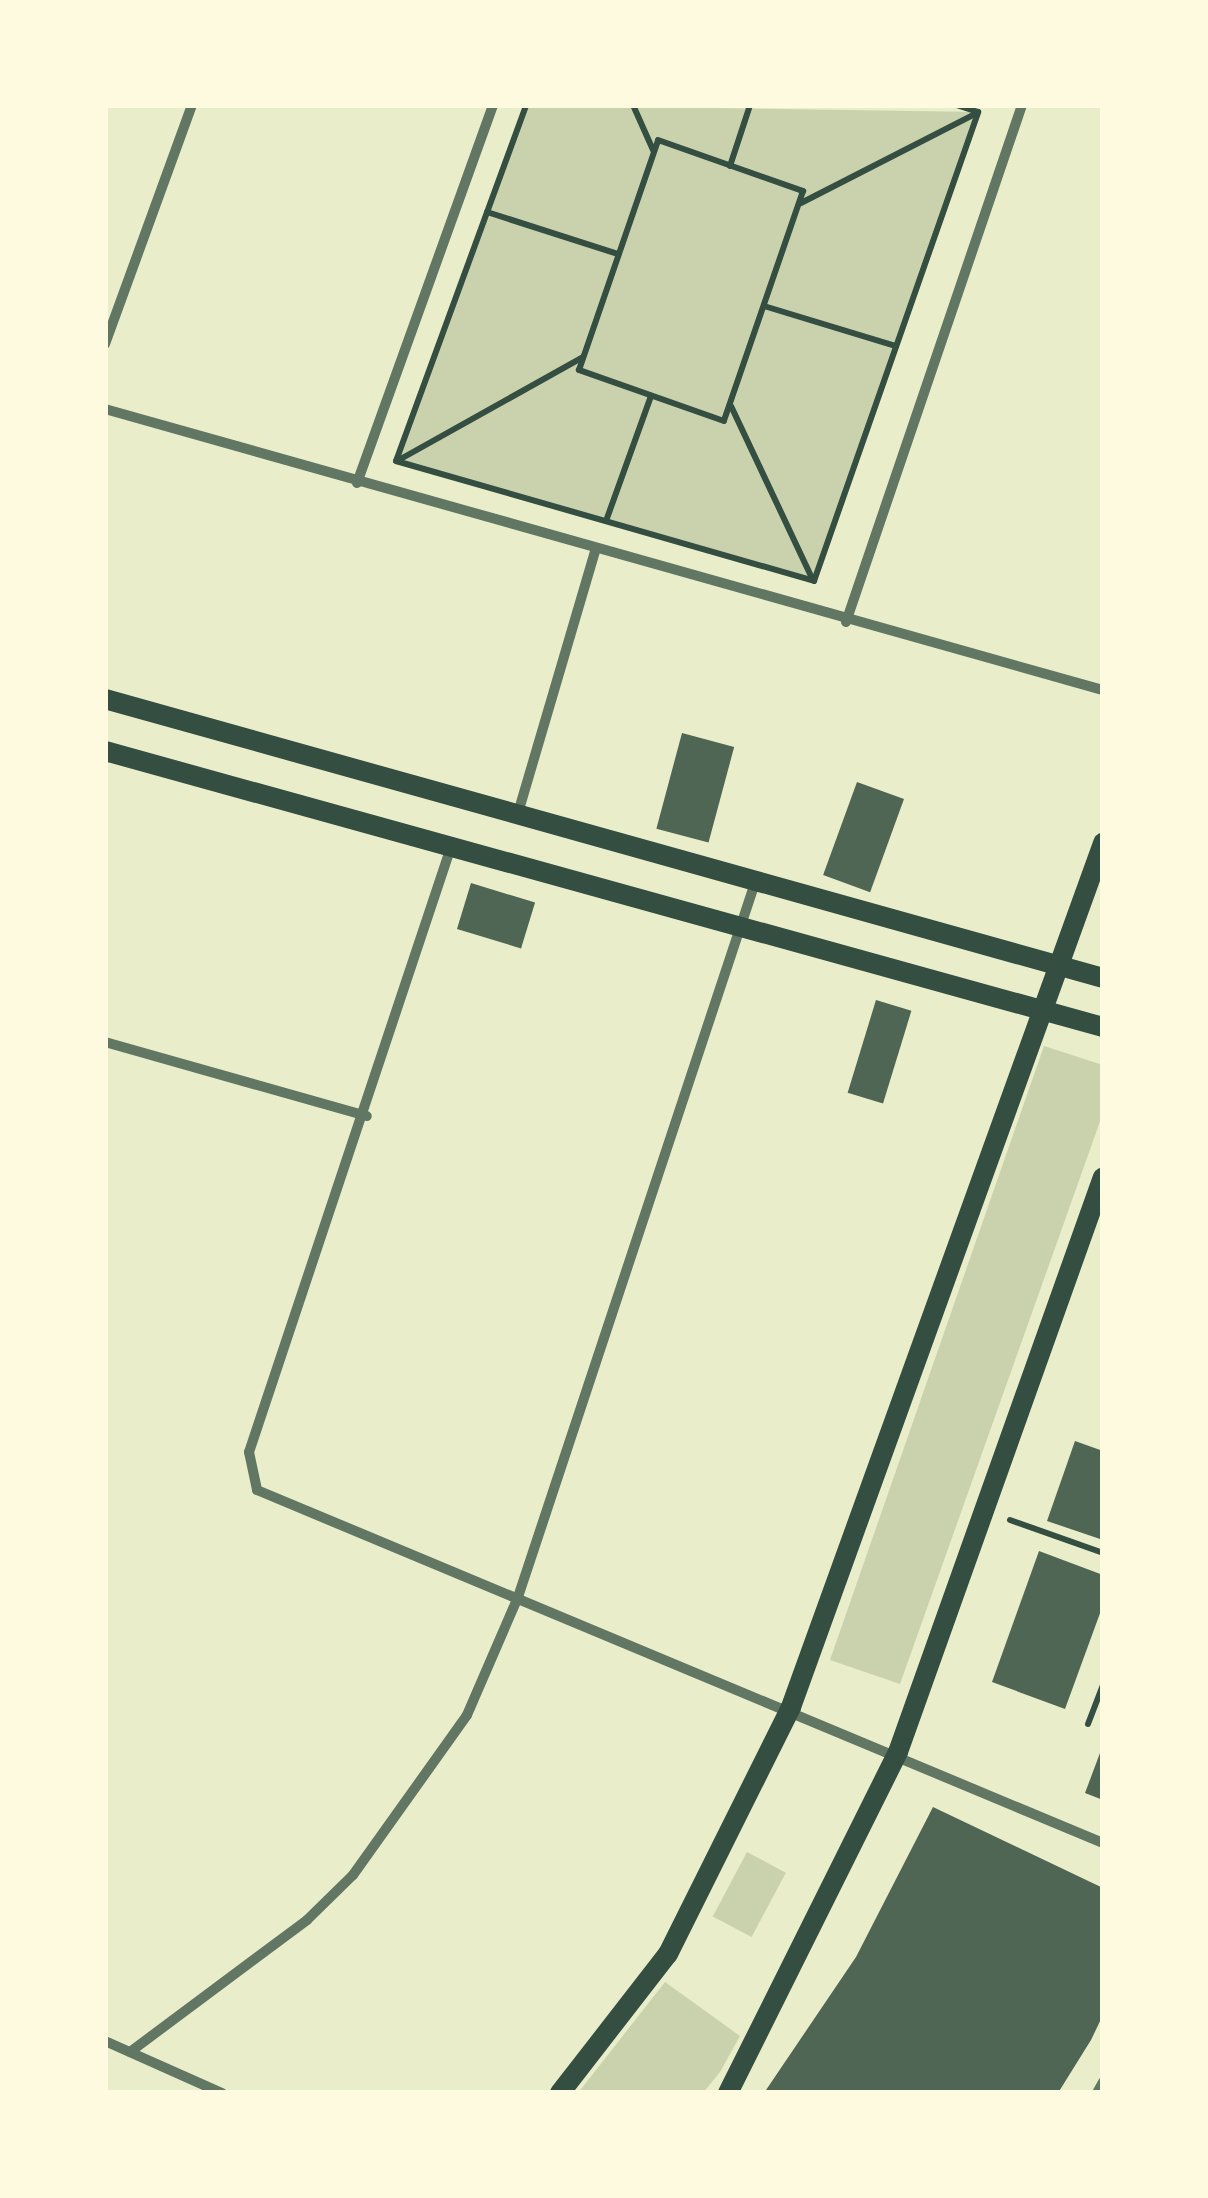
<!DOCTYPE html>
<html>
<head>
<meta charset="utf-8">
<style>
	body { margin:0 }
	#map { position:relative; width:1208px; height:2198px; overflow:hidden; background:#e9edc9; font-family:"Source Sans 3",sans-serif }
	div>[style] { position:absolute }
	.green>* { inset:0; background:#cad2ad; transform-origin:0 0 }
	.building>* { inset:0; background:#4f6655; transform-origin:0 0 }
	.path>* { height:6px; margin:-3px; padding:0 3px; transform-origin:3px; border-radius:3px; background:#344e41 }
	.minor>* { height:10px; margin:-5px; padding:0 5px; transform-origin:5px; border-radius:5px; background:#617663 }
	.secondary>* { height:20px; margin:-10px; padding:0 10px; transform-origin:10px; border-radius:10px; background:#344e41 }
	span { translate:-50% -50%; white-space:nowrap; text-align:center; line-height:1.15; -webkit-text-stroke:8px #fefae0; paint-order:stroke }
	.frame { position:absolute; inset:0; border:108px solid #fefae0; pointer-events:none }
</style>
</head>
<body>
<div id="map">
	<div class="green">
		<div style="clip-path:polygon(526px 105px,978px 112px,814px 581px,396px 461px)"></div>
		<div style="clip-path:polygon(1044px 1046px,1103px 1065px,1103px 1113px,900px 1684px,830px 1660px)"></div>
		<div style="left:747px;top:1852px;width:44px;height:73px;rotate:28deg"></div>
		<div style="clip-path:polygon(665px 1982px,740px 2036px,720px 2072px,703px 2093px,578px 2093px)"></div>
	</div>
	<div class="building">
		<div style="left:682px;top:733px;width:54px;height:99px;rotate:15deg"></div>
		<div style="left:857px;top:782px;width:50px;height:99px;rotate:20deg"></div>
		<div style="left:471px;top:883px;width:67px;height:48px;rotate:17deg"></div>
		<div style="left:876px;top:1000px;width:37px;height:97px;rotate:17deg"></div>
		<div style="clip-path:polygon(1075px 1441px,1103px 1451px,1103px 1540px,1047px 1521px)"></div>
		<div style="clip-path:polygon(1039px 1551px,1103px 1575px,1103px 1605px,1065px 1709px,992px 1682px)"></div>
		<div style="clip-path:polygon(1103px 1745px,1103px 1800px,1085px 1793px)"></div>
		<div style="clip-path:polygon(933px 1807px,1103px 1888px,1103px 2015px,1091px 2040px,1058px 2093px,764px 2093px,856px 1957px)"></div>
	</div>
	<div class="path">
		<div style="left:633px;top:105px;width:49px;rotate:66deg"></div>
		<div style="left:658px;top:140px;width:154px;rotate:19.4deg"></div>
		<div style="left:803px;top:191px;width:243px;rotate:109deg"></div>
		<div style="left:724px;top:421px;width:154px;rotate:-160.6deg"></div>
		<div style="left:579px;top:370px;width:243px;rotate:-71deg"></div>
		<div style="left:730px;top:166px;width:64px;rotate:-71.8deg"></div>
		<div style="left:801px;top:203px;width:198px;rotate:-27.1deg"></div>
		<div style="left:487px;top:212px;width:138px;rotate:17.8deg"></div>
		<div style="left:764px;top:306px;width:138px;rotate:16.9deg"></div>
		<div style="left:731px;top:406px;width:192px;rotate:64.8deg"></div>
		<div style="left:396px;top:461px;width:435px;rotate:16deg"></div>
		<div style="left:814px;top:581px;width:497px;rotate:-70.7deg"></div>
		<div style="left:978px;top:112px;width:22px;rotate:-162deg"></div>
		<div style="left:396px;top:461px;width:379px;rotate:-69.9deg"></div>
		<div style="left:397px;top:461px;width:213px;rotate:-29.2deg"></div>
		<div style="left:606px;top:521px;width:133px;rotate:-70.2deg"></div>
		<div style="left:1010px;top:1520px;width:99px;rotate:19.5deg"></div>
		<div style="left:1088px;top:1724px;width:42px;rotate:-69deg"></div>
	</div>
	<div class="minor">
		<div style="left:105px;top:344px;width:254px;rotate:-70deg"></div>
		<div style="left:105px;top:409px;width:1037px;rotate:15.73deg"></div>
		<div style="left:357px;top:483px;width:402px;rotate:-70.2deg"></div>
		<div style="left:846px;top:622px;width:546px;rotate:-71.2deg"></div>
		<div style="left:518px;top:813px;width:273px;rotate:-73.6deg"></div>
		<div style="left:452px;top:844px;width:641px;rotate:108.46deg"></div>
		<div style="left:249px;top:1452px;width:39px;rotate:78deg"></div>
		<div style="left:257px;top:1490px;width:917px;rotate:22.65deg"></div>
		<div style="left:105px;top:1042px;width:272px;rotate:15.8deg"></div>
		<div style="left:105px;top:2041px;width:128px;rotate:24deg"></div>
		<div style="left:130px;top:2052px;width:221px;rotate:-36.7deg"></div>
		<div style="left:307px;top:1920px;width:64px;rotate:-44.4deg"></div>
		<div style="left:353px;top:1875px;width:196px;rotate:-54.5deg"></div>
		<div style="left:467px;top:1715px;width:129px;rotate:-66.6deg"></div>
		<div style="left:518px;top:1597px;width:755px;rotate:-71.64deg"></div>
		<div style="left:1097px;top:2093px;width:13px;rotate:-61deg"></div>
	</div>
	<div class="secondary">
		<div style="left:105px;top:699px;width:1036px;rotate:15.62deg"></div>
		<div style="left:105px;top:751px;width:1035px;rotate:15.46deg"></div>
		<div style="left:560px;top:2093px;width:176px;rotate:-52.2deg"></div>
		<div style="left:668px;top:1954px;width:276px;rotate:-63.5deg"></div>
		<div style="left:791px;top:1707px;width:919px;rotate:-70.14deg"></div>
		<div style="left:728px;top:2093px;width:381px;rotate:-63.5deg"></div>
		<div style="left:898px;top:1752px;width:610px;rotate:-70.38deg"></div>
	</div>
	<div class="frame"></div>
</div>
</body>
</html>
